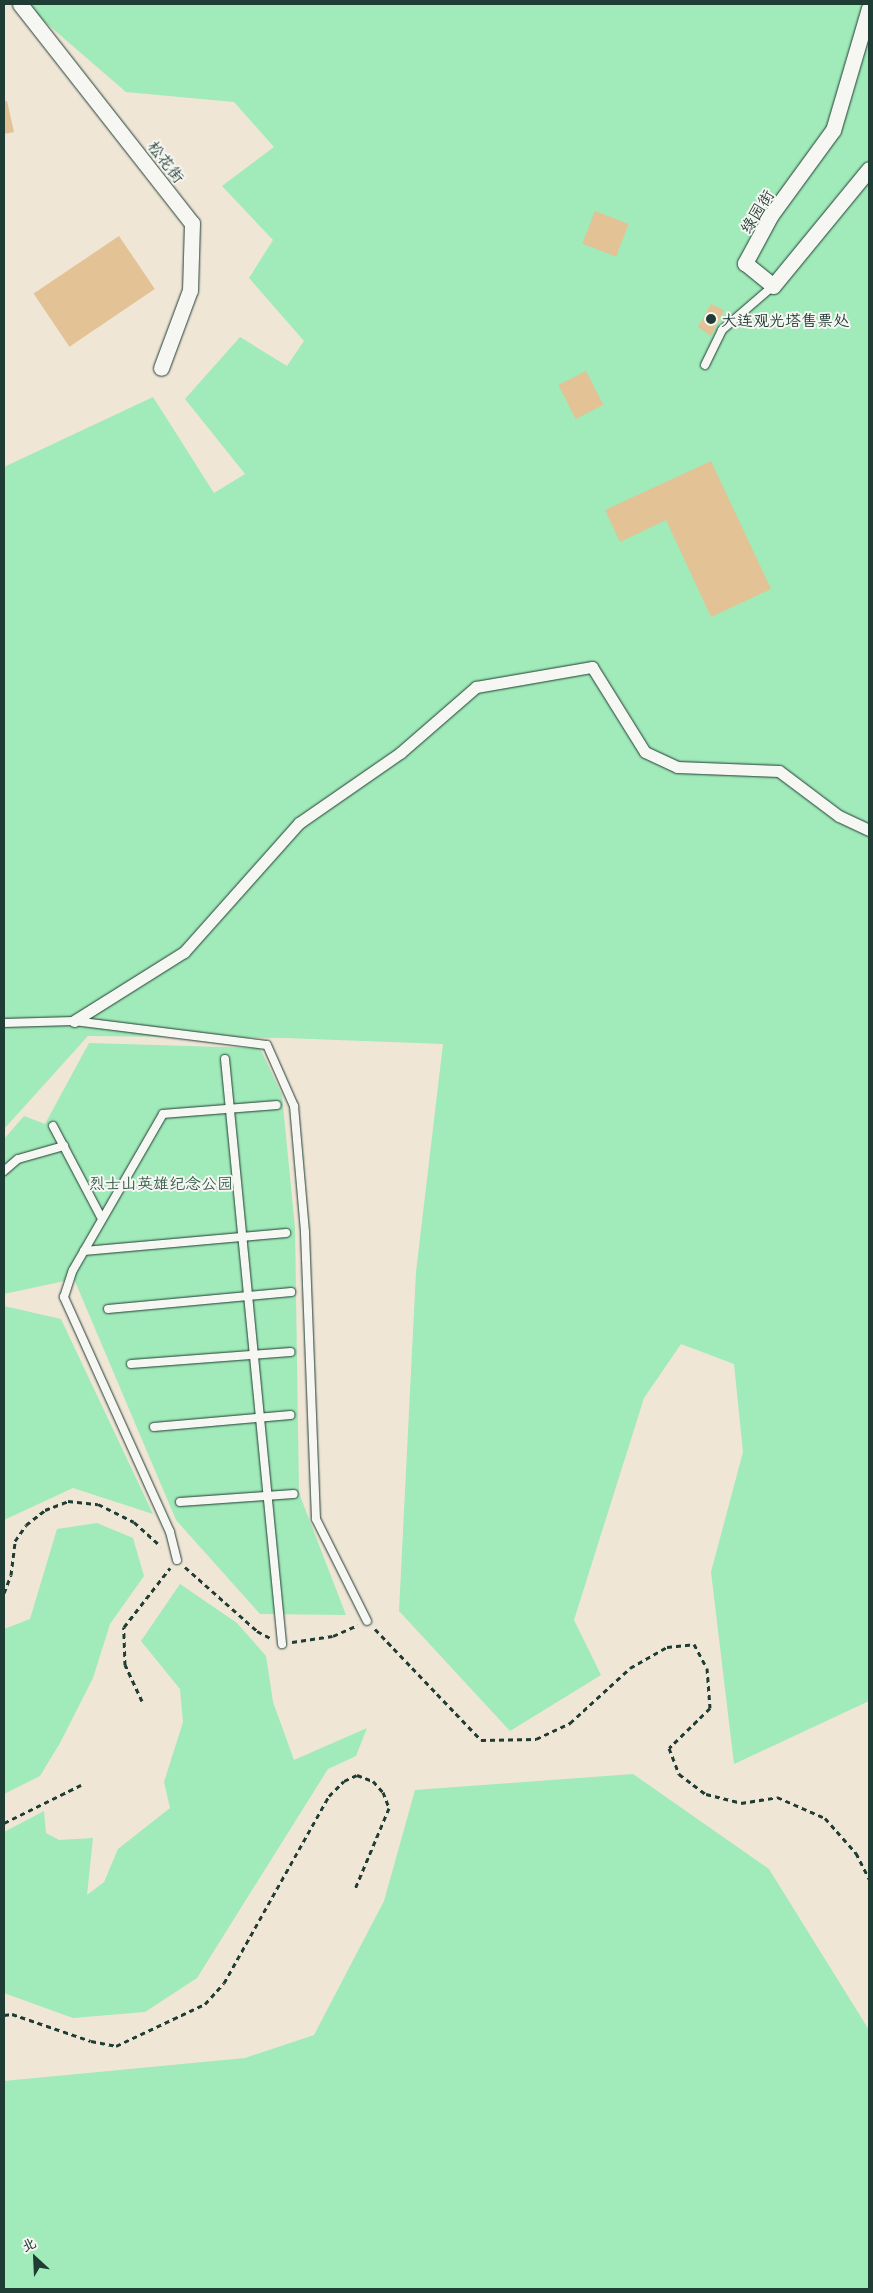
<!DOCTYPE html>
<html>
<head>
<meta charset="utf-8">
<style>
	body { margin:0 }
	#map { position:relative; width:873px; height:2293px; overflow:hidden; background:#f0e6d6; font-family:"Playpen Sans","LXGW WenKai TC",sans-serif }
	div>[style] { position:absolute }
	.green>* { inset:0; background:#a1eab9 }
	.building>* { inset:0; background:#e3c295; transform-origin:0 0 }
	.path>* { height:3px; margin-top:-1.5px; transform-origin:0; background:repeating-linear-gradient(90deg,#1f3d34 0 5px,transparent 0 9px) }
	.roads { filter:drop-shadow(0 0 1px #1f3d34) drop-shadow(0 0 1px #1f3d34) }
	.service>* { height:8px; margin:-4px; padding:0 4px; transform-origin:4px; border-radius:4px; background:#f6f6f2 }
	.pedestrian>* { height:11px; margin:-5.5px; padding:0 5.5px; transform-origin:5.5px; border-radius:5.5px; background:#f6f6f2 }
	.minor>* { height:15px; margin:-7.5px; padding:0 7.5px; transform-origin:7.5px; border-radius:7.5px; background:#f6f6f2 }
	.dots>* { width:14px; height:14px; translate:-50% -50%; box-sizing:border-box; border:2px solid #f6f6f2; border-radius:50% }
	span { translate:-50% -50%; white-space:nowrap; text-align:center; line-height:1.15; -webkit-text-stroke:4px #f6f6f2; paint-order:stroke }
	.street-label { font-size:16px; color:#1f3d34 }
	.poi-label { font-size:16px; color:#1f3d34 }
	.left { translate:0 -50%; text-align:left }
	.park-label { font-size:16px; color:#39604f }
	.frame { position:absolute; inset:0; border:5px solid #1f3d34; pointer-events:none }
	.north { position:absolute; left:10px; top:2233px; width:50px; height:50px; -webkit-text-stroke:4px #f6f6f2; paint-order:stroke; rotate:335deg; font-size:14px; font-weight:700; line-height:20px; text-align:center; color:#1f3d34 }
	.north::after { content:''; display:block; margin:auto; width:18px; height:22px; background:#1f3d34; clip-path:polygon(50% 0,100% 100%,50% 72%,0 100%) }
</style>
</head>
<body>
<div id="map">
	<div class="green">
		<div style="clip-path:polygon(31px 4px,869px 4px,869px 1701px,734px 1764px,711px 1572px,743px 1452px,734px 1364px,681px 1344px,644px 1398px,574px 1620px,601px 1675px,510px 1731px,399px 1611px,416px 1272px,443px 1044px,285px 1038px,88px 1036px,4px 1129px,4px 467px,153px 397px,214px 493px,245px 474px,185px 399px,240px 337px,287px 366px,304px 341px,249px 278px,273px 240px,222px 186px,274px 147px,234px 102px,126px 92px,38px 16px)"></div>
		<div style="clip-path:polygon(89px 1043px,260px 1048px,282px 1095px,295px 1228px,299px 1493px,346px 1615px,260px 1614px,176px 1520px,74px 1279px,4px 1294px,4px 1139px,24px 1116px,45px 1124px)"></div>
		<div style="clip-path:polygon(4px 1306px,61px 1319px,153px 1514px,73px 1488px,4px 1520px)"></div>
		<div style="clip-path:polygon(97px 1523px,133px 1538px,144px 1576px,110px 1624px,93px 1678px,60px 1743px,40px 1776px,4px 1794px,4px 1629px,30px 1619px,57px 1529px)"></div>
		<div style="clip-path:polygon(180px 1584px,237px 1623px,266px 1656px,273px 1702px,294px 1760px,367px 1728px,356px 1756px,328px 1769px,197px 1978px,145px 2012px,73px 2018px,4px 1993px,4px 1832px,44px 1811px,46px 1833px,59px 1840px,93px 1838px,87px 1895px,104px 1882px,118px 1849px,170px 1808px,164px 1782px,183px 1722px,180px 1689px,141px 1641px)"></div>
		<div style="clip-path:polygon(633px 1774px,769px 1869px,869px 2030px,869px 2289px,4px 2289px,4px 2081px,245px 2058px,314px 2035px,384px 1901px,415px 1790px)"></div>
	</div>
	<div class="building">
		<div style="clip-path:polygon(4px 101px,7px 101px,14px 132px,4px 134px)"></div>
		<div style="left:595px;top:211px;width:36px;height:35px;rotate:21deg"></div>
		<div style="left:119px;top:236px;width:64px;height:103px;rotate:56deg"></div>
		<div style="clip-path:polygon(711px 304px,724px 310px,711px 336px,698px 327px)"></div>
		<div style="left:586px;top:371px;width:38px;height:31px;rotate:63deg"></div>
		<div style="clip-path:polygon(711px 461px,771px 589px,711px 617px,666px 520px,620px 542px,605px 510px)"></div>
	</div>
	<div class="path">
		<div style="left:185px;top:1567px;width:96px;rotate:41.6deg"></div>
		<div style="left:257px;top:1631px;width:15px;rotate:28deg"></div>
		<div style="left:4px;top:1593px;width:19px;rotate:-69deg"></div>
		<div style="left:11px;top:1575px;width:34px;rotate:-83deg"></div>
		<div style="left:15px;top:1541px;width:19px;rotate:-55deg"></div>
		<div style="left:26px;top:1525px;width:24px;rotate:-38deg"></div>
		<div style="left:45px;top:1510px;width:25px;rotate:-21deg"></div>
		<div style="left:68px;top:1501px;width:30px;rotate:6deg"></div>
		<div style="left:98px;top:1504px;width:40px;rotate:26.6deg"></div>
		<div style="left:134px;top:1522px;width:36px;rotate:42deg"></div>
		<div style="left:375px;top:1629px;width:153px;rotate:46.3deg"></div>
		<div style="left:481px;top:1740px;width:55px;rotate:-1deg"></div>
		<div style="left:536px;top:1739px;width:38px;rotate:-25deg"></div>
		<div style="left:570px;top:1723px;width:81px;rotate:-42.5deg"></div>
		<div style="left:630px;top:1668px;width:43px;rotate:-29.6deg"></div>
		<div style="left:667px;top:1647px;width:27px;rotate:-6deg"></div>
		<div style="left:694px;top:1644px;width:27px;rotate:62deg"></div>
		<div style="left:707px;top:1668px;width:40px;rotate:85.7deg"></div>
		<div style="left:710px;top:1708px;width:57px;rotate:135.7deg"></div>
		<div style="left:669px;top:1748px;width:28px;rotate:69deg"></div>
		<div style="left:679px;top:1774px;width:34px;rotate:37deg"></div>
		<div style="left:706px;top:1794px;width:36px;rotate:14deg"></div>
		<div style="left:741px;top:1803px;width:36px;rotate:-9deg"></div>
		<div style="left:777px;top:1797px;width:52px;rotate:23.6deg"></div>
		<div style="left:825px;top:1818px;width:47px;rotate:48.5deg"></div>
		<div style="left:856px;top:1853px;width:29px;rotate:63deg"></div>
		<div style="left:292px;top:1642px;width:41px;rotate:-8.3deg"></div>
		<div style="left:333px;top:1636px;width:27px;rotate:-24deg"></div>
		<div style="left:142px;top:1701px;width:40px;rotate:-115deg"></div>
		<div style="left:125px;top:1665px;width:38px;rotate:-92deg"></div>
		<div style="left:124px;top:1627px;width:75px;rotate:-52.1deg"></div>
		<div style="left:4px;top:1823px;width:86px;rotate:-26.3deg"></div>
		<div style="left:4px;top:2015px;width:8px;rotate:-7deg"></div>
		<div style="left:12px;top:2014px;width:83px;rotate:18.9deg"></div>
		<div style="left:91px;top:2041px;width:25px;rotate:11deg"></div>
		<div style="left:116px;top:2046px;width:98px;rotate:-25.3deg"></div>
		<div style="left:205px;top:2004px;width:28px;rotate:-48deg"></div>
		<div style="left:224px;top:1983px;width:214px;rotate:-60.7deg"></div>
		<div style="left:329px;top:1796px;width:21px;rotate:-45deg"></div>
		<div style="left:344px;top:1781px;width:14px;rotate:-25deg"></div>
		<div style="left:357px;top:1775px;width:17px;rotate:21deg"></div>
		<div style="left:373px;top:1781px;width:15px;rotate:48deg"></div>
		<div style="left:383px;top:1792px;width:17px;rotate:69deg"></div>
		<div style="left:389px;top:1808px;width:88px;rotate:112.8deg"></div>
	</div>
	<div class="roads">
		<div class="service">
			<div style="left:705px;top:365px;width:39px;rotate:-64deg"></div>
			<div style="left:722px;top:330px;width:67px;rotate:-40.8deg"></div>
			<div style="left:4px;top:1023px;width:70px;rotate:-1.6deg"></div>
			<div style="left:74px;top:1021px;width:194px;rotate:7.1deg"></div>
			<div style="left:267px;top:1045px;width:67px;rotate:66.1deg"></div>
			<div style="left:294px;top:1106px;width:127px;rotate:85deg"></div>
			<div style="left:305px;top:1233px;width:286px;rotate:87.8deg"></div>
			<div style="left:316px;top:1519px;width:114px;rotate:63.4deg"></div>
			<div style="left:225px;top:1059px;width:588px;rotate:84.43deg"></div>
			<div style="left:53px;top:1126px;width:105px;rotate:62.2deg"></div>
			<div style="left:4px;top:1171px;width:18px;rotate:-41deg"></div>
			<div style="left:18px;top:1159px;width:48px;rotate:-15.8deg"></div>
			<div style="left:84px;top:1251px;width:203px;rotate:-5.1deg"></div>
			<div style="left:108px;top:1309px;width:184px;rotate:-5.3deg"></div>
			<div style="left:131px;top:1364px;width:160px;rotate:-4.3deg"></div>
			<div style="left:154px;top:1427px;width:137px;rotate:-5deg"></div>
			<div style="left:180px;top:1502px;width:114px;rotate:-4deg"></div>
			<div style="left:177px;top:1560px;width:29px;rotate:-104deg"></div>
			<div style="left:170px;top:1532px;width:258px;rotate:-114.3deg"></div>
			<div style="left:64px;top:1297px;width:28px;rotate:-72deg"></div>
			<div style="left:73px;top:1270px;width:180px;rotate:-60deg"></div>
			<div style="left:163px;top:1114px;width:114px;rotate:-4.5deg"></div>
		</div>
		<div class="pedestrian">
			<div style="left:74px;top:1021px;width:130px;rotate:-32.1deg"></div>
			<div style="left:184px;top:952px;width:173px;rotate:-48.3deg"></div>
			<div style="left:299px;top:823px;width:123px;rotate:-34.7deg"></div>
			<div style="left:400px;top:753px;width:101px;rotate:-41deg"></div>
			<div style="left:476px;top:687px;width:118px;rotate:-9.8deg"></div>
			<div style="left:592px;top:667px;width:100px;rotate:58.1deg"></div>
			<div style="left:645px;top:752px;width:35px;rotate:25deg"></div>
			<div style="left:677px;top:767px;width:102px;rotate:2.2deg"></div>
			<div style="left:779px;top:771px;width:75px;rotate:36.9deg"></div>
			<div style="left:839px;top:816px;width:33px;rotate:25deg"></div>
		</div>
		<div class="minor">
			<div style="left:20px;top:4px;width:278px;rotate:51.9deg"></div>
			<div style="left:192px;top:223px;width:67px;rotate:91.7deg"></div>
			<div style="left:190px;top:290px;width:83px;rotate:110.4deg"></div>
			<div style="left:869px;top:8px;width:127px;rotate:106.4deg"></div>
			<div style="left:833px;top:130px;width:105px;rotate:126.1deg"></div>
			<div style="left:771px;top:215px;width:55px;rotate:118.4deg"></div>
			<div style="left:745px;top:263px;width:36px;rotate:39deg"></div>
			<div style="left:773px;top:286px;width:151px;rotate:-50.6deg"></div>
		</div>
	</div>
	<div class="dots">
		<div style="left:711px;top:319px;background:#1f3d34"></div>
	</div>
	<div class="street-label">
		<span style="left:167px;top:161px;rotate:52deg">松花街</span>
		<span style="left:756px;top:211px;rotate:-58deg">绿园街</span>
	</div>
	<div class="poi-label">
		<span class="left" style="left:721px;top:319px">大连观光塔售票处</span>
	</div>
	<div class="park-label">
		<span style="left:161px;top:1182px">烈士山英雄纪念公园</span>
	</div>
	<div class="frame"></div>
	<div class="north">北</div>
</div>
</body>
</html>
